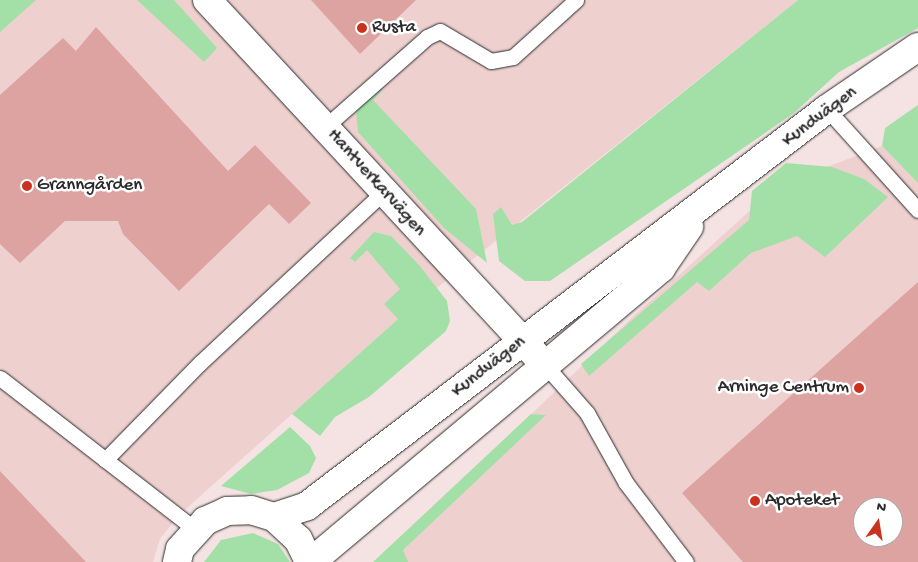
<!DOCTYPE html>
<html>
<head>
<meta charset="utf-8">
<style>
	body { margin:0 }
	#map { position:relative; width:918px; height:562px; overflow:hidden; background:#f5e3e3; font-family:"Gochi Hand",sans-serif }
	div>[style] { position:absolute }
	.built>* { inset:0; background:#eed0cf }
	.green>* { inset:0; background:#a2e0a7 }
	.building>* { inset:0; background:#dda3a1 }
	.roads { filter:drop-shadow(0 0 1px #2b2b2b) drop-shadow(0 0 1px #2b2b2b) }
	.service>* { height:15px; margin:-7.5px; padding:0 7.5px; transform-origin:7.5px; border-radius:7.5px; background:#fff }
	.minor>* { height:28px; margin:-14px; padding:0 14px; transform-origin:14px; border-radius:14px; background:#fff }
	.tertiary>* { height:28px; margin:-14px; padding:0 14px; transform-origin:14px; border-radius:14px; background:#fff }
	.dots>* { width:14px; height:14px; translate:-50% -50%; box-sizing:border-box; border:2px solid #fff; border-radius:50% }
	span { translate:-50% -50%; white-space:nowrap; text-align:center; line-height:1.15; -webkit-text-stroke:5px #fff; paint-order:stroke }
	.poi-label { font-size:19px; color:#2b2b2b }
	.left { translate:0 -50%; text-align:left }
	.right { translate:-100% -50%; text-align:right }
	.street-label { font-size:19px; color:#2b2b2b }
	.north { position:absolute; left:853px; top:497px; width:50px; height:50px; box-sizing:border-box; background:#fff; border:1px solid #aaa; border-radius:50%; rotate:13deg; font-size:14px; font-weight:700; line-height:20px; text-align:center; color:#2b2b2b }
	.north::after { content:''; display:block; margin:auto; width:18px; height:22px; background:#c8321e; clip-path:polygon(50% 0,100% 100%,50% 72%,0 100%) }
</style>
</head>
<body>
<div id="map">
	<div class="built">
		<div style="clip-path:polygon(0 0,798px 0,398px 319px,178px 516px,160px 539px,153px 562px,0 562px)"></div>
		<div style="clip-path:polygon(evenodd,882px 146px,918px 183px,918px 562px,377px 562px,636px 314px,777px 186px,882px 146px,863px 507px,893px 507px,893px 537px,863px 537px,863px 507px)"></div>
	</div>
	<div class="green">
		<div style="clip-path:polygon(0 0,36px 0,0 32px)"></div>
		<div style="clip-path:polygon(137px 0,174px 0,217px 48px,204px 62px)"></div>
		<div style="clip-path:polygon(798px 0,918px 0,918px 28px,839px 72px,794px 113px,550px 281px,525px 281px,499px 261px,493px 214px,501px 207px,512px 225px,522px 222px)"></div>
		<div style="clip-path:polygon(377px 88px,383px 89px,373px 100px,476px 209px,487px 263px,444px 228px,358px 132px,356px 111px)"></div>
		<div style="clip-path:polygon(918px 105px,918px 183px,882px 146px,885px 128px)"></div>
		<div style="clip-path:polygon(786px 163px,832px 167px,864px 179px,888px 197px,825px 257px,797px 236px,751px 253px,709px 291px,697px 282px,589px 376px,581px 364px,749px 220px,752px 191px)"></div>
		<div style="clip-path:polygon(374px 232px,391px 236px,419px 265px,447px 301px,450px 321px,446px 331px,369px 397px,335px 417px,320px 436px,292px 414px,398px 319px,384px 304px,400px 289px,367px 250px,355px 262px,350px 258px)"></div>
		<div style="clip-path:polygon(531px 414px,546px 415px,403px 550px,408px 562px,373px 562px)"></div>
		<div style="clip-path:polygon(290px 427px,310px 446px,316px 458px,309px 473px,277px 490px,251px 494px,221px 486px)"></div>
		<div style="clip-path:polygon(253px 533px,278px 544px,290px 562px,204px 562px,221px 540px)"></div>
	</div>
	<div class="building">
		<div style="clip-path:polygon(311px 0,416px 0,360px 54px)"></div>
		<div style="clip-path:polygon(96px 27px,228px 171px,255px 145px,311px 203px,289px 224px,269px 204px,179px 291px,123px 234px,118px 221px,65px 221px,20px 263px,0 244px,0 95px,63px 38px,76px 51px)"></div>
		<div style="clip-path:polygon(evenodd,918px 282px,918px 562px,743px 562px,682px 493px,918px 282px,863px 507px,893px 507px,893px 537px,863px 537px,863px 507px)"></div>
		<div style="clip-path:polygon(0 471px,86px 562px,0 562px)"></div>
	</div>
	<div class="roads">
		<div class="service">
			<div style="left:827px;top:109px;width:136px;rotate:48deg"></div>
			<div style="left:325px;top:127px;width:136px;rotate:-41.4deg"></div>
			<div style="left:427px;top:37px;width:14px;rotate:-25deg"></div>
			<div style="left:440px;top:31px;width:59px;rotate:30.5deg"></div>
			<div style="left:491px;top:61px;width:22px;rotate:-10deg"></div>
			<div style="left:513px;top:57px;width:85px;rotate:-42.1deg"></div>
			<div style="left:545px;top:365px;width:64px;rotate:48.8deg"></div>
			<div style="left:587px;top:413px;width:80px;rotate:60.9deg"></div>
			<div style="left:626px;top:483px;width:99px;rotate:52.8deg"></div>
			<div style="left:0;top:378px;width:247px;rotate:37.8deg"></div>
			<div style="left:105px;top:460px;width:136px;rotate:-45.6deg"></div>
			<div style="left:200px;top:363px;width:249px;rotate:-43deg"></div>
		</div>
		<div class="minor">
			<div style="left:207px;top:0;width:497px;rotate:47.2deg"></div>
		</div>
		<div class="tertiary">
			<div style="left:274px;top:517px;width:35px;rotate:-18deg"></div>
			<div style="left:307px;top:506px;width:654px;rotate:-37.36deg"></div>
			<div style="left:827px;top:109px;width:110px;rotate:-34.3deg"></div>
			<div style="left:177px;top:562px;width:13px;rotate:-77deg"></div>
			<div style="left:180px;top:549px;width:38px;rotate:-48deg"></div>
			<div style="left:205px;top:521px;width:24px;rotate:-24deg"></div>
			<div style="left:227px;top:511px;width:24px;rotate:-2deg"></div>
			<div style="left:251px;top:510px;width:24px;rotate:17deg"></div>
			<div style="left:274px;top:517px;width:33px;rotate:43deg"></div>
			<div style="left:298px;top:539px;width:25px;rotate:64deg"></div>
			<div style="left:311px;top:562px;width:457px;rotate:-40deg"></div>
			<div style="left:661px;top:268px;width:50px;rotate:-55.7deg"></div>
		</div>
	</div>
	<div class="dots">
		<div style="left:362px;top:28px;background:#c8321e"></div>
		<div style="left:27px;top:186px;background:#c8321e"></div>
		<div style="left:859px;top:388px;background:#c8321e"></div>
		<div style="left:755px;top:501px;background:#c8321e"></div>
	</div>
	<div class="poi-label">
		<span class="left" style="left:372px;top:28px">Rusta</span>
		<span class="left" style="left:37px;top:186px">Granngården</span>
		<span class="right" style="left:849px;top:388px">Arninge Centrum</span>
		<span class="left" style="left:765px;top:501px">Apoteket</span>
	</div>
	<div class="street-label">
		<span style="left:820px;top:117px;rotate:-37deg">Kundvägen</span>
		<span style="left:376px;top:183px;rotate:48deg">Hantverkarvägen</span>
		<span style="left:489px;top:367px;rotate:-38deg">Kundvägen</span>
	</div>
	<div class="north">N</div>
</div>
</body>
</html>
